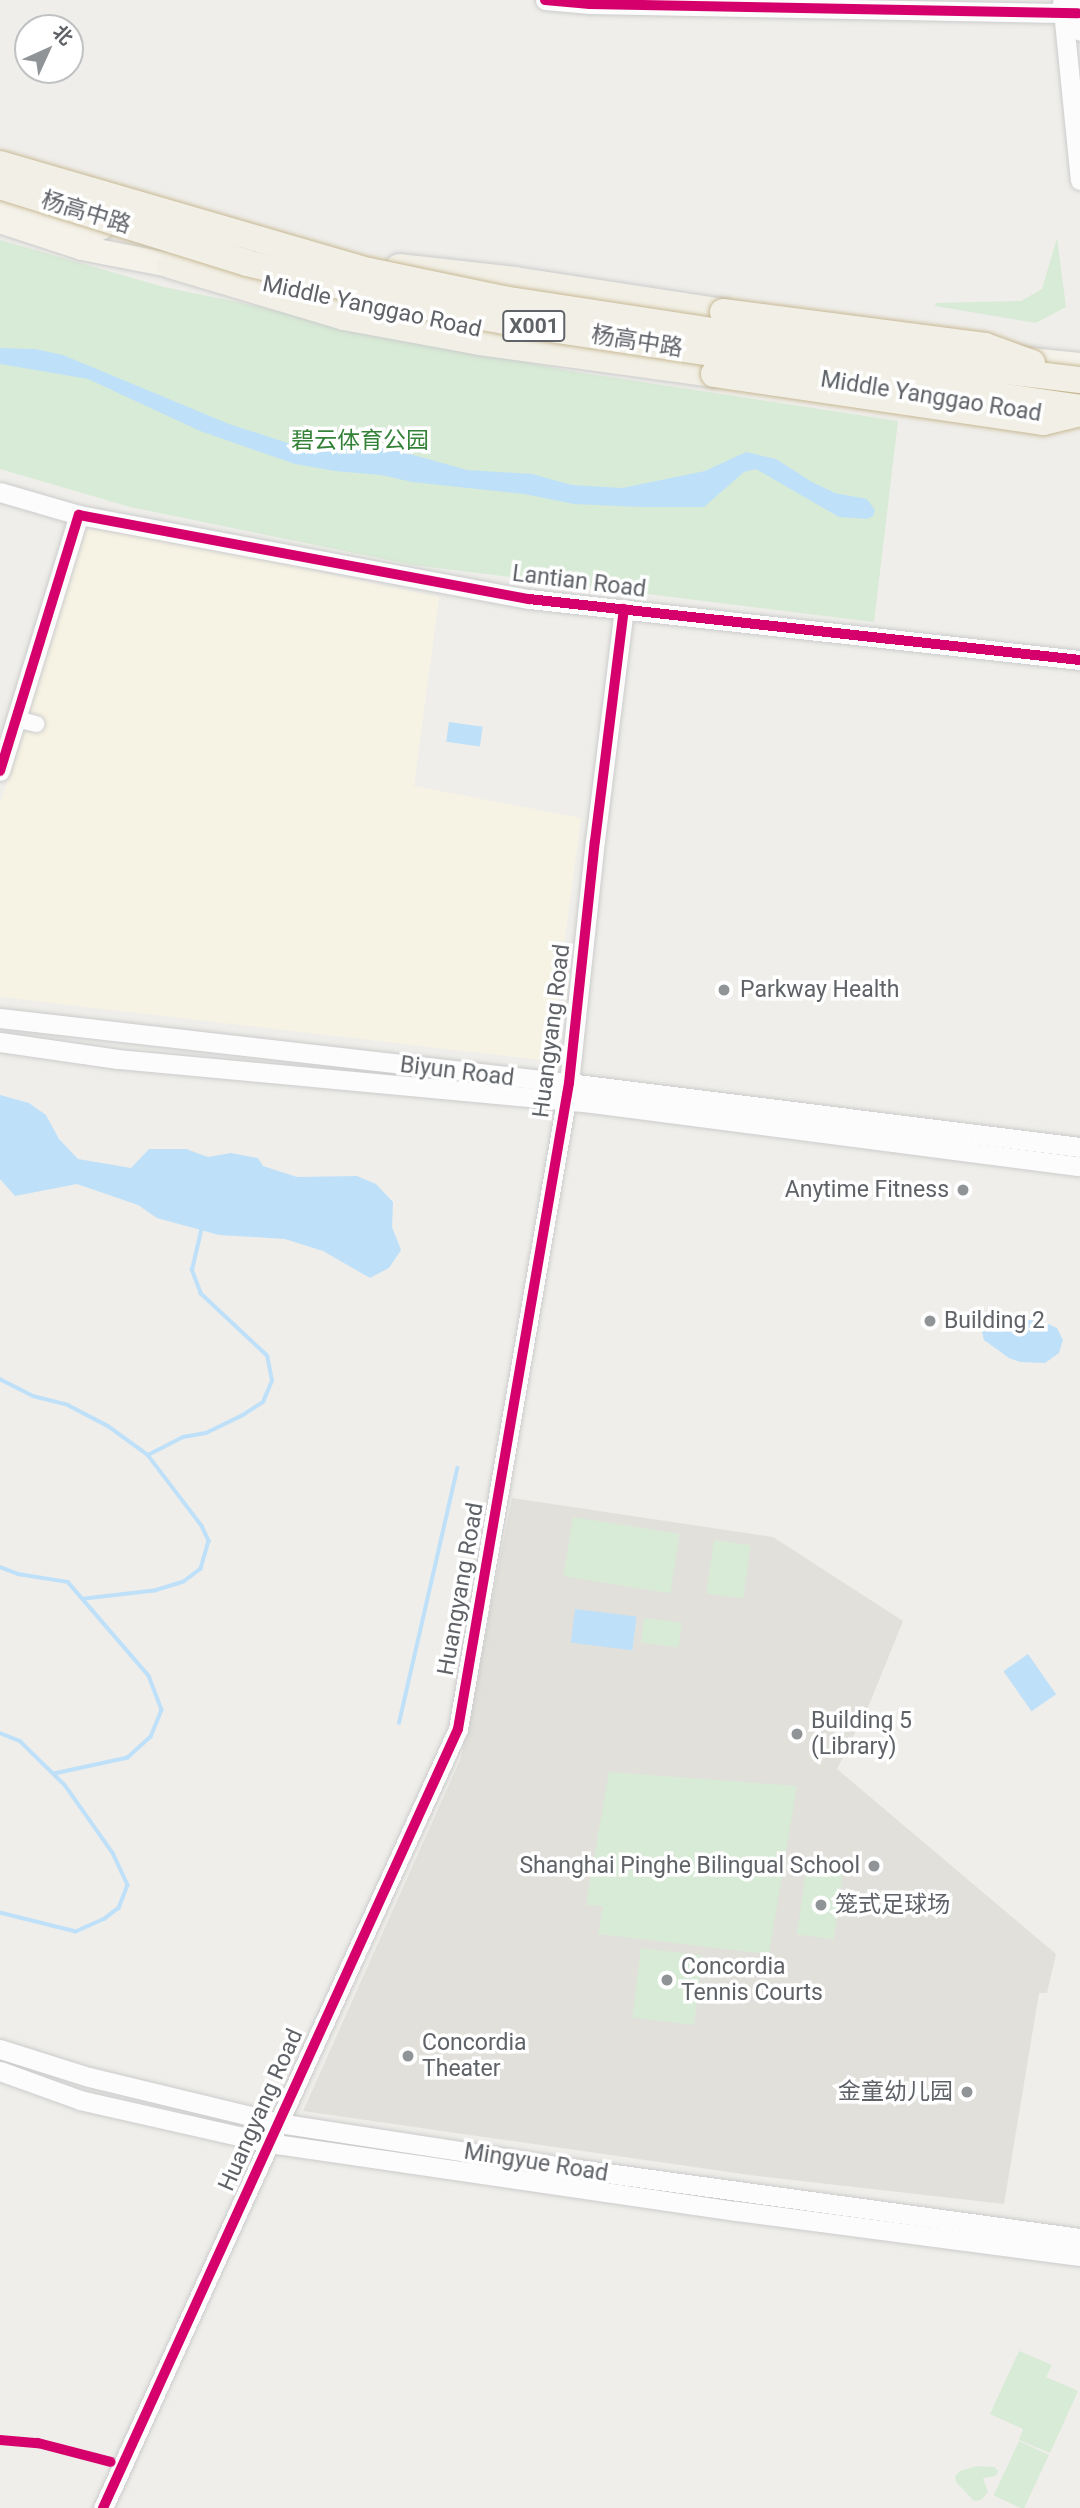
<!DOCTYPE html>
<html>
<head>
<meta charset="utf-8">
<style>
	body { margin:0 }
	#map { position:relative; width:1080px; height:2508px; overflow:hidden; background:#efeeea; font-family:Roboto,"Noto Sans SC",sans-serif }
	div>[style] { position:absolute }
	.commercial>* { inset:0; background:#f7f3e4 }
	.education>* { inset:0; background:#e2e0da }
	.green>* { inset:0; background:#d8ebd6; transform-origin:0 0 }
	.water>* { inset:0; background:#bfe0f9; transform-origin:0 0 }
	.stream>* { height:3.5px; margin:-1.75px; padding:0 1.75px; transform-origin:1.75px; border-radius:1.75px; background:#bfe0f9 }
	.roads { filter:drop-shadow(0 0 2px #cbcccc) drop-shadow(0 0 2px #cbcccc) }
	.minor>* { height:16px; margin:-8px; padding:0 8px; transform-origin:8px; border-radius:8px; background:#fdfcfc }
	.tertiary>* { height:19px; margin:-9.5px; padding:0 9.5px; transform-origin:9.5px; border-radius:9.5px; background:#fdfcfc }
	.primary>* { height:24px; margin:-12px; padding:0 12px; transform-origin:12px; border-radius:12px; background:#f4f2e9 }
	.trunk>* { height:26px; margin:-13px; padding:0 13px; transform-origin:13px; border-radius:13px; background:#f2f0e6 }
	.bridges { filter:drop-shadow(0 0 2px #c8b996) drop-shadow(0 0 2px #c8b996) }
	.trunk-bridge>* { height:26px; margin:-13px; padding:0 13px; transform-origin:13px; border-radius:13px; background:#f2f0e6 }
	.cycleway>* { height:10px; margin:-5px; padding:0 5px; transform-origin:5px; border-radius:5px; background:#d6006c }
	.dots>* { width:19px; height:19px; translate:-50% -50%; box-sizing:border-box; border:4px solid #fff; border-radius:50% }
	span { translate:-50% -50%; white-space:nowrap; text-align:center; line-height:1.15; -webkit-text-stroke:7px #fff; paint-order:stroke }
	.shield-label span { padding:2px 5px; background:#fff; border:2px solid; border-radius:5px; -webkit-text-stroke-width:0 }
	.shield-label { font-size:21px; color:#5f6368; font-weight:700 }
	.street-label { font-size:23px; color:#5f6368 }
	.park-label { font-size:23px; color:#348238 }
	.poi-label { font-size:23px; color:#5f6368 }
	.left { translate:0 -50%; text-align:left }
	.right { translate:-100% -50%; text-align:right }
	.north { position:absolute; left:14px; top:14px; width:70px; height:70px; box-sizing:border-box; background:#fff; border:2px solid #bfc1c3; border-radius:50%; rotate:45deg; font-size:19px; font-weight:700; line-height:28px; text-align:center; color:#5f6368 }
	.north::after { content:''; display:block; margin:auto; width:24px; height:32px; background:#919496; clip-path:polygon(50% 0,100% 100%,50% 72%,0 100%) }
</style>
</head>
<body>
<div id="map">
	<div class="commercial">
		<div style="clip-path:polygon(85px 523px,439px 597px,414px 786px,581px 818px,549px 1061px,0 997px,0 804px)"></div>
	</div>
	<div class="education">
		<div style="clip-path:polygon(512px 1498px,773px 1537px,903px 1621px,869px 1705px,837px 1769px,1056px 1954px,1047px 1993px,1039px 1993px,1004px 2204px,757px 2176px,303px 2111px,461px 1758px)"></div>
	</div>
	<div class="green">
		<div style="clip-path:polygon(1057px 238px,1066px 307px,1036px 323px,935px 306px,936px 303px,1021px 301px,1042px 289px)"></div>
		<div style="clip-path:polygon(0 240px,164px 287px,570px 371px,898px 421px,874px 622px,413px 565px,130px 507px,0 469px)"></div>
		<div style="left:573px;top:1517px;width:108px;height:60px;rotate:9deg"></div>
		<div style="left:714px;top:1540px;width:37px;height:54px;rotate:8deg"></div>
		<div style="left:644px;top:1618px;width:38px;height:25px;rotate:7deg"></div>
		<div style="clip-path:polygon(609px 1772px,797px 1786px,769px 1954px,598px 1934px,603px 1906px,586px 1905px)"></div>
		<div style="left:806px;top:1870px;width:37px;height:65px;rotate:8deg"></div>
		<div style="left:641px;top:1948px;width:62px;height:70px;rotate:7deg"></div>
		<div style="clip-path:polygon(1019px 2351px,1052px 2365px,1046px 2377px,1078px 2391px,1050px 2453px,1019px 2440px,1023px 2429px,990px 2414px)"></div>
		<div style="left:1019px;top:2441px;width:33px;height:60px;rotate:25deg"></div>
		<div style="clip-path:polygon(977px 2466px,995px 2467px,998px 2471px,996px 2476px,983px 2478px,988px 2492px,981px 2500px,974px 2501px,956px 2482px,955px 2476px,960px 2471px)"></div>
	</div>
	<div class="water">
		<div style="clip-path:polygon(0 348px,35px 349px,63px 355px,229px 424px,294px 445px,322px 449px,385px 447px,467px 470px,532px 474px,572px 485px,622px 488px,705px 471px,746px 452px,776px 459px,812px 482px,835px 493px,867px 499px,875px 510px,873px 516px,867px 519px,839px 517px,756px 469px,744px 472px,704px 507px,641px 507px,574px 504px,524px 494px,412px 482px,381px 475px,335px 471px,295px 464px,200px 431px,88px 379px,0 364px)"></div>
		<div style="left:449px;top:722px;width:34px;height:20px;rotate:8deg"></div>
		<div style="clip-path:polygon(0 1095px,29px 1103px,46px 1115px,59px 1139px,78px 1159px,131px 1168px,149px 1149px,186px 1149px,208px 1157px,231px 1153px,258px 1158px,263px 1166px,297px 1177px,357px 1176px,376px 1184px,393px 1202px,392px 1227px,401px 1250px,389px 1268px,370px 1278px,323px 1251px,285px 1239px,219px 1235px,157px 1218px,138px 1205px,77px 1184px,15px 1196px,0 1179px)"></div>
		<div style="clip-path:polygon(1014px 1318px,1044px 1322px,1057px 1328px,1063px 1340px,1059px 1353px,1045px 1363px,1020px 1362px,1009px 1358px,984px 1340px,981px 1328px,987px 1322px)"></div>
		<div style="left:575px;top:1609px;width:62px;height:34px;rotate:7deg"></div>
		<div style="left:1028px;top:1654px;width:49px;height:30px;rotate:55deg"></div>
	</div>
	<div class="stream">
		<div style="left:0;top:1379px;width:37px;rotate:27deg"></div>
		<div style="left:33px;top:1396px;width:36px;rotate:14deg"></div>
		<div style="left:68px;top:1405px;width:45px;rotate:27.7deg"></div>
		<div style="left:108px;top:1426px;width:49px;rotate:35.9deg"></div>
		<div style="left:148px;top:1455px;width:89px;rotate:52.7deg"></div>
		<div style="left:202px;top:1526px;width:17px;rotate:65deg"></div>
		<div style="left:209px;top:1541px;width:29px;rotate:106deg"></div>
		<div style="left:201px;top:1569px;width:21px;rotate:143deg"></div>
		<div style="left:184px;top:1582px;width:31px;rotate:163deg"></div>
		<div style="left:154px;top:1591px;width:69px;rotate:173.4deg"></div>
		<div style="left:148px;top:1455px;width:39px;rotate:-27deg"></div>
		<div style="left:183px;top:1437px;width:23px;rotate:-10deg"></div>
		<div style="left:206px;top:1433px;width:41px;rotate:-25.9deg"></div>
		<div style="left:243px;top:1415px;width:24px;rotate:-33deg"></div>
		<div style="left:263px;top:1402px;width:23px;rotate:-67deg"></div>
		<div style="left:272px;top:1381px;width:25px;rotate:-101deg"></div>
		<div style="left:267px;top:1356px;width:91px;rotate:-136.8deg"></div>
		<div style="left:201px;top:1294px;width:26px;rotate:-111deg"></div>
		<div style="left:192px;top:1270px;width:44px;rotate:-76.9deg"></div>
		<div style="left:0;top:1567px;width:19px;rotate:21deg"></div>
		<div style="left:18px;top:1574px;width:51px;rotate:9.1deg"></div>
		<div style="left:68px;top:1582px;width:124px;rotate:49.2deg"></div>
		<div style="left:149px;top:1676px;width:36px;rotate:69deg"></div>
		<div style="left:162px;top:1710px;width:29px;rotate:112deg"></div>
		<div style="left:151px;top:1737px;width:31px;rotate:138deg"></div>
		<div style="left:128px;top:1758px;width:76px;rotate:167.8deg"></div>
		<div style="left:399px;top:1723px;width:261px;rotate:-77.1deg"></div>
		<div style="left:0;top:1733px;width:22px;rotate:22deg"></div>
		<div style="left:20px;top:1741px;width:63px;rotate:44.4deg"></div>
		<div style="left:65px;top:1785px;width:83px;rotate:54.8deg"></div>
		<div style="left:113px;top:1853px;width:35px;rotate:65deg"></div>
		<div style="left:128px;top:1885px;width:25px;rotate:111deg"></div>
		<div style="left:119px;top:1908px;width:18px;rotate:142deg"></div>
		<div style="left:105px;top:1919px;width:32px;rotate:156deg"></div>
		<div style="left:76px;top:1932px;width:78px;rotate:-166deg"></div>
	</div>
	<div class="roads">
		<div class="minor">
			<div style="left:16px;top:719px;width:21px;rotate:14deg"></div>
		</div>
		<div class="tertiary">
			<div style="left:545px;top:0;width:45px;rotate:5.1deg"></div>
			<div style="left:590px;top:4px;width:473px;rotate:1.1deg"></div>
			<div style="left:1077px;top:0;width:31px;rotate:84deg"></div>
			<div style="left:1062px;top:1px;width:180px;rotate:84.3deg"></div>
			<div style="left:0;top:492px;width:82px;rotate:16.2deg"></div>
			<div style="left:79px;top:515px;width:458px;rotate:10.6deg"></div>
			<div style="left:529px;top:599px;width:554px;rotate:6.32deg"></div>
			<div style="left:0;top:771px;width:268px;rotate:-72.9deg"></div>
			<div style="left:0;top:1018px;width:573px;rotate:6.52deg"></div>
			<div style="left:569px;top:1083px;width:515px;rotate:7.14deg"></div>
			<div style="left:0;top:1042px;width:119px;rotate:8.2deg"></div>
			<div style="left:118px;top:1059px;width:476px;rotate:5.3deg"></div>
			<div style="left:592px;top:1103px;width:492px;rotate:7.4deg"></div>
			<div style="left:0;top:2049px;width:93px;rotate:17.5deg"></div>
			<div style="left:89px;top:2077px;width:195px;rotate:13.6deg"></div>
			<div style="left:279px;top:2123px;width:273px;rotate:8.8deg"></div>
			<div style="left:549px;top:2165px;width:536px;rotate:7.83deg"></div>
			<div style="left:0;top:2071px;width:85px;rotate:19.9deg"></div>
			<div style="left:80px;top:2100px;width:194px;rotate:12.8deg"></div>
			<div style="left:269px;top:2143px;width:473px;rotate:8.3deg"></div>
			<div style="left:737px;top:2211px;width:346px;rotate:7.5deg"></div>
			<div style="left:103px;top:2508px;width:856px;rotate:-65.5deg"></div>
			<div style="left:458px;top:1729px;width:655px;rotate:-80.25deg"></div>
			<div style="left:569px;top:1083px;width:243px;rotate:-83.9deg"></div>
			<div style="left:595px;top:841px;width:234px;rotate:-82.9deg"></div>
		</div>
		<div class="primary">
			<div style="left:0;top:201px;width:104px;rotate:15.1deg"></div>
			<div style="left:0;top:221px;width:86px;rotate:18.2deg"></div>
			<div style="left:82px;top:248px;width:110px;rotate:11deg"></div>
			<div style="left:287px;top:288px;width:107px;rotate:14deg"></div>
			<div style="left:1011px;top:358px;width:69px;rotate:5.8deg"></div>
		</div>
		<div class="trunk">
			<div style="left:170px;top:265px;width:182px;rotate:16.6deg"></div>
			<div style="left:344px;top:317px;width:138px;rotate:10.4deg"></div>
			<div style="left:480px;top:342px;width:236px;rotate:7.8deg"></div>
			<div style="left:399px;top:267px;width:117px;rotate:6.4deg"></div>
			<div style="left:515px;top:280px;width:210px;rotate:8.7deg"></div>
		</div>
	</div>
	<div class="bridges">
		<div class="trunk-bridge">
			<div style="left:0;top:164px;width:384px;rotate:16.2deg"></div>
			<div style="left:369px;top:271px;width:137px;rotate:11.8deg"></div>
			<div style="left:503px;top:299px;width:363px;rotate:8.7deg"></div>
			<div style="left:862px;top:354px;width:220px;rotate:6.8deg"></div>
			<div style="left:0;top:186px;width:259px;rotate:17.3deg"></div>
			<div style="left:247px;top:263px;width:175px;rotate:13.9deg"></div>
			<div style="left:417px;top:305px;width:122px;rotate:10.4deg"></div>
			<div style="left:537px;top:327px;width:549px;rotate:8.48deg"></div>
			<div style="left:723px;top:312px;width:264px;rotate:7.4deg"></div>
			<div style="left:985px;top:346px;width:50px;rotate:19.9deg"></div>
			<div style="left:714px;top:374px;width:333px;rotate:8.3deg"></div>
			<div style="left:1044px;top:422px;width:37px;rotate:-14deg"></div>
		</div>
	</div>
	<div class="cycleway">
		<div style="left:545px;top:0;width:45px;rotate:5.1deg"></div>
		<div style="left:590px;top:4px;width:488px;rotate:1.1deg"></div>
		<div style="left:0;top:771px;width:268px;rotate:-72.9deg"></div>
		<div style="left:79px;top:515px;width:458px;rotate:10.6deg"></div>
		<div style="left:529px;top:599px;width:554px;rotate:6.32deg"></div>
		<div style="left:0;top:2440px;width:38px;rotate:5deg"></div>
		<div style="left:38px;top:2443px;width:75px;rotate:14.6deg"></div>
		<div style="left:103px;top:2508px;width:856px;rotate:-65.5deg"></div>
		<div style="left:458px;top:1729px;width:655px;rotate:-80.25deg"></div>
		<div style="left:569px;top:1083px;width:243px;rotate:-83.9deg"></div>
		<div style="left:595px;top:841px;width:234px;rotate:-82.9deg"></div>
	</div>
	<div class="dots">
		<div style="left:724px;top:990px;background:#919496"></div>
		<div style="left:963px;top:1190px;background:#919496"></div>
		<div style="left:930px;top:1321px;background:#919496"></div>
		<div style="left:797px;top:1734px;background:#919496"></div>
		<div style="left:874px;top:1866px;background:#919496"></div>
		<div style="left:821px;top:1905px;background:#919496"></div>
		<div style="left:667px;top:1980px;background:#919496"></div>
		<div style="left:408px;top:2056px;background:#919496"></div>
		<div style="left:967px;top:2092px;background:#919496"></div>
	</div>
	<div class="shield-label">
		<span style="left:534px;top:326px">X001</span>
	</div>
	<div class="street-label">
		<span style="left:86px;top:213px;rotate:17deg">杨高中路</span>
		<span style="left:372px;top:307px;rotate:12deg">Middle Yanggao Road</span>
		<span style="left:637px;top:342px;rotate:9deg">杨高中路</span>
		<span style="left:931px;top:397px;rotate:9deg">Middle Yanggao Road</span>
		<span style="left:579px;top:582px;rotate:7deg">Lantian Road</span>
		<span style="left:552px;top:1031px;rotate:-83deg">Huangyang Road</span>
		<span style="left:457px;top:1072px;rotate:7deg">Biyun Road</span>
		<span style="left:461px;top:1589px;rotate:-80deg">Huangyang Road</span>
		<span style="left:261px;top:2110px;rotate:-66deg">Huangyang Road</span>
		<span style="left:536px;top:2163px;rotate:9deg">Mingyue Road</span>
	</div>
	<div class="park-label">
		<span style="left:360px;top:441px">碧云体育公园</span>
	</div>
	<div class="poi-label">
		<span class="left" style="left:740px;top:990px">Parkway Health</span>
		<span class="right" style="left:949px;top:1190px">Anytime Fitness</span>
		<span class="left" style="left:944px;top:1321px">Building 2</span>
		<span class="left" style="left:811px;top:1734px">Building 5<br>(Library)</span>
		<span class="right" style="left:860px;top:1866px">Shanghai Pinghe Bilingual School</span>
		<span class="left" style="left:835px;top:1905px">笼式足球场</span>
		<span class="left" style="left:681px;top:1980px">Concordia<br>Tennis Courts</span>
		<span class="left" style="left:422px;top:2056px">Concordia<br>Theater</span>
		<span class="right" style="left:953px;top:2092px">金童幼儿园</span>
	</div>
	<div class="north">北</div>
</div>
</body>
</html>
